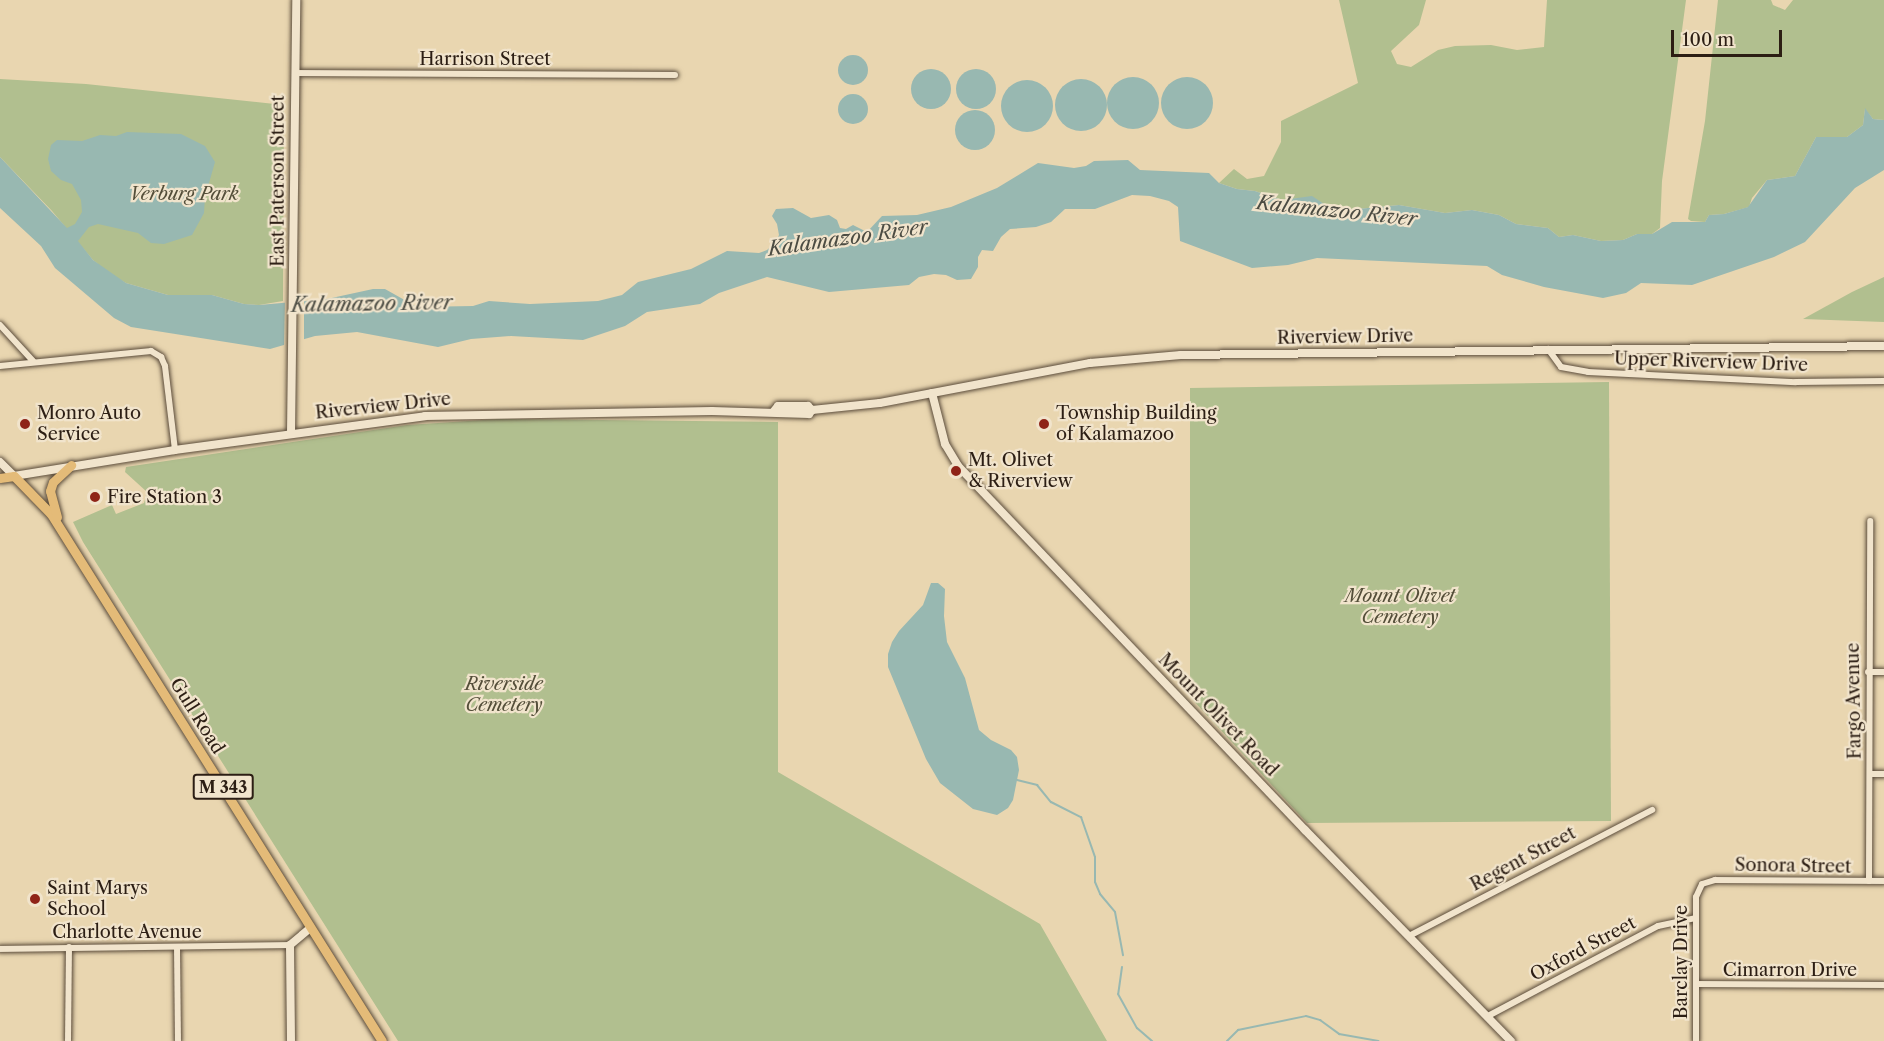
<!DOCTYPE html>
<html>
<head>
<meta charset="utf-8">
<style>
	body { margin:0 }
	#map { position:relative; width:1884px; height:1041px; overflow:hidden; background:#e9d6b0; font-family:"Libre Caslon Text",serif }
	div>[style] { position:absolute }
	.green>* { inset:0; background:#b1bf8f }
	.water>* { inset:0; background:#98b8b1 }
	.round { border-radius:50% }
	.pier>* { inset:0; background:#e9d6b0 }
	.stream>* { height:2px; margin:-1px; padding:0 1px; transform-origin:1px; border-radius:1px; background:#98b8b1 }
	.roads { filter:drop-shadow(0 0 2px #5b4c3b) drop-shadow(0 0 2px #5b4c3b) }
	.street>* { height:6px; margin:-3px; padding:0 3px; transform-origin:3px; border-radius:3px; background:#f1e4cc }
	.secondary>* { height:8px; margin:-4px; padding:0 4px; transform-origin:4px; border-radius:4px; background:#f1e4cc }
	.primary>* { height:9px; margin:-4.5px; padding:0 4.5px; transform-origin:4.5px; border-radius:4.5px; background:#e4bb78 }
	.dots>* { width:16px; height:16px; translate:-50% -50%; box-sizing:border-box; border:3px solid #f1e4cc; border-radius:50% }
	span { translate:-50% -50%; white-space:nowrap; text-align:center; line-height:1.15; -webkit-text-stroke:4.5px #f1e4cc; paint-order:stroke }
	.shield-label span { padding:2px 4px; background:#f1e4cc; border:2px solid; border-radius:4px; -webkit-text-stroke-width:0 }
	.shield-label { font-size:16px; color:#2c1e14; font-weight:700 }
	.street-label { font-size:18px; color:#2c1e14 }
	.park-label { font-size:18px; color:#544e39; font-style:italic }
	.poi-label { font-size:18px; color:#2c1e14 }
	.left { translate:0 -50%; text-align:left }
	.water-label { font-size:20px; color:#4c4c43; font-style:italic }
	.scale { position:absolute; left:1671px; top:30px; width:111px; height:27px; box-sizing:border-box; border:3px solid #2c1e14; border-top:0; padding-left:8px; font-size:18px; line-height:21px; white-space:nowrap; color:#2c1e14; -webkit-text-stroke:4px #f1e4cc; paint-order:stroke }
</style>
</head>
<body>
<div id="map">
	<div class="green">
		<div style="clip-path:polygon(1339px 0,1426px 0,1419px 25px,1391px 51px,1397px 64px,1411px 67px,1438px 50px,1455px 46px,1491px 45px,1517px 50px,1544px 47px,1547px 0,1686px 0,1662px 181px,1660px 228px,1652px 234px,1637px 234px,1623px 240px,1601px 241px,1573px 235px,1559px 237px,1548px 228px,1516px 224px,1499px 215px,1472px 210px,1445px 213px,1399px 205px,1347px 210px,1329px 207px,1312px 197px,1282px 200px,1255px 191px,1237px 189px,1219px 183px,1234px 169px,1247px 179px,1264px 176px,1281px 142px,1281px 121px,1358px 83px)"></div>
		<div style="clip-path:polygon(1718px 0,1771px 0,1773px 5px,1785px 10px,1793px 0,1884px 0,1884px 120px,1873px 119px,1865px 109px,1863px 125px,1847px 137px,1816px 137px,1795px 176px,1767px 180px,1752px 198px,1749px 207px,1724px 214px,1709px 215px,1705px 222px,1691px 221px,1688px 219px,1705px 121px)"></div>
		<div style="clip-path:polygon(0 79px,86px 84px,284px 105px,283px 301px,259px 305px,244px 304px,212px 295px,168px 295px,126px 283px,110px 274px,93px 260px,52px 211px,0 157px)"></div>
		<div style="clip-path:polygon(1884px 277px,1884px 322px,1803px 319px,1852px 292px)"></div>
		<div style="clip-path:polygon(1609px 382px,1611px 821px,1307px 823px,1190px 697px,1190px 388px)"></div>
		<div style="clip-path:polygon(499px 419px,778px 422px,778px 772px,1040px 924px,1107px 1041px,398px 1041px,83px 542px,73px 522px,112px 505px,116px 514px,144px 503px,147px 492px,125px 472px,126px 467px,407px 425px)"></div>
	</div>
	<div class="water">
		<div class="round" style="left:838px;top:55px;width:30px;height:30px"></div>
		<div class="round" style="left:956px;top:69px;width:40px;height:40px"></div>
		<div class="round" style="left:911px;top:69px;width:40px;height:40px"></div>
		<div class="round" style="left:1107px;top:77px;width:52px;height:52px"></div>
		<div class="round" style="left:1161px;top:77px;width:52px;height:52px"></div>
		<div class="round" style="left:1055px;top:79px;width:52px;height:52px"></div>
		<div class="round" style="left:1001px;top:80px;width:52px;height:52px"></div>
		<div class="round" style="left:838px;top:94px;width:30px;height:30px"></div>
		<div style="clip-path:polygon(1865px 108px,1873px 119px,1884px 120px,1884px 170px,1855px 188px,1805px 242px,1774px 257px,1692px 285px,1641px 283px,1626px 293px,1603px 298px,1544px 287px,1502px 275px,1487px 266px,1317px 258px,1288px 265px,1252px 268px,1180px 241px,1178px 207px,1169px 201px,1150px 196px,1132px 195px,1095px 209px,1065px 209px,1051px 222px,1036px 227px,1010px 229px,1001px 237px,993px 251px,982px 250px,978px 257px,978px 267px,971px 279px,957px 280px,946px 275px,934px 274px,919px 277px,909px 285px,829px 292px,767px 277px,719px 293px,700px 304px,647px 312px,625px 326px,583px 340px,511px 336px,471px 339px,438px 347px,357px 332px,315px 336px,270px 349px,131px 327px,114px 318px,55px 268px,41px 246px,0 208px,0 157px,67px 228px,75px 224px,82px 212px,81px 200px,72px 184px,61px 180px,51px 171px,48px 159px,51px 145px,57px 140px,82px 141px,100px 135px,116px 136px,127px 132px,181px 134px,205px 146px,215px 162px,205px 197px,204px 213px,192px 235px,164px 244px,151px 243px,138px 233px,98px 224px,89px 227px,78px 241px,93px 260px,126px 283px,168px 295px,212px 295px,244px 304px,259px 305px,327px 299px,373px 289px,385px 289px,417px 307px,473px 306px,489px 301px,530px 304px,598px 301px,622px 295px,638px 282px,691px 269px,727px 251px,759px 253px,767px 250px,775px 243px,779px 235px,777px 224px,772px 216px,776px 209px,793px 208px,811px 218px,829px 215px,837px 220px,840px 228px,846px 229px,853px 225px,867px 232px,882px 216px,917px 215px,951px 207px,997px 188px,1038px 163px,1074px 168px,1086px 166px,1094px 161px,1128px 160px,1140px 170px,1209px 173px,1219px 183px,1237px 189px,1255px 191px,1282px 200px,1312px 196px,1329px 207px,1347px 210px,1399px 205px,1445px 213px,1472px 210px,1499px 215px,1516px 224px,1548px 228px,1559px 237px,1573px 235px,1601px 241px,1623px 240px,1637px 234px,1652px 234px,1672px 222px,1705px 222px,1709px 215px,1724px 214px,1748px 207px,1767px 180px,1795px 176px,1816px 137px,1847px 137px,1863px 125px)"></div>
		<div class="round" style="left:955px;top:110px;width:40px;height:40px"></div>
		<div style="clip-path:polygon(931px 583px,938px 583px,945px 589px,944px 616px,947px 642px,965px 678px,979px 730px,991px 740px,1011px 750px,1017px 757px,1019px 770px,1013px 800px,1008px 808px,997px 815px,973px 809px,940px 783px,926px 759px,888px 667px,888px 654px,892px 642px,899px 631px,923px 605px)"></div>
	</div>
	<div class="pier">
		<div style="clip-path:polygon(285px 298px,304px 298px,304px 344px,284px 349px)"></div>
	</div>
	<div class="stream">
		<div style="left:1017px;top:780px;width:21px;rotate:14deg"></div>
		<div style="left:1037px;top:785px;width:22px;rotate:51deg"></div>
		<div style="left:1051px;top:802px;width:34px;rotate:27deg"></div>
		<div style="left:1081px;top:817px;width:42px;rotate:70.7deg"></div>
		<div style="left:1095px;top:857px;width:25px;rotate:90deg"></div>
		<div style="left:1095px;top:882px;width:13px;rotate:67deg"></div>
		<div style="left:1100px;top:894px;width:23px;rotate:50deg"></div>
		<div style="left:1115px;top:912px;width:44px;rotate:79.5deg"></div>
		<div style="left:1122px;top:967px;width:27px;rotate:98deg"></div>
		<div style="left:1118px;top:994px;width:39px;rotate:61deg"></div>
		<div style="left:1137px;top:1028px;width:20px;rotate:41deg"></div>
		<div style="left:1227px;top:1041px;width:16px;rotate:-45deg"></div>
		<div style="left:1238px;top:1030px;width:69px;rotate:-11.6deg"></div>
		<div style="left:1306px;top:1016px;width:15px;rotate:16deg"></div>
		<div style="left:1320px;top:1020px;width:24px;rotate:36deg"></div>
		<div style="left:1339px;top:1034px;width:40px;rotate:10deg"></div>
	</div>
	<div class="roads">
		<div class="street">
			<div style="left:295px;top:73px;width:380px;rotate:0.3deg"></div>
			<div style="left:0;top:325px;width:49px;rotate:47.5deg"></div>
			<div style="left:1548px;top:349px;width:22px;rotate:54deg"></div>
			<div style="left:1561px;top:367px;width:27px;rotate:10deg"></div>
			<div style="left:1588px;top:372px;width:208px;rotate:2.8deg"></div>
			<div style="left:1796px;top:382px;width:88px;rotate:-0.7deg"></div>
			<div style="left:0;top:366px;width:152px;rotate:-5.7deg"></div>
			<div style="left:151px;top:351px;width:12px;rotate:31deg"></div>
			<div style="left:161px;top:357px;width:10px;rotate:66deg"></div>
			<div style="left:165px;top:366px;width:85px;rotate:83.2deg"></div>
			<div style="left:1868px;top:672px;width:16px"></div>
			<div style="left:1870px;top:774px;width:14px"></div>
			<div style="left:1869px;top:881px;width:360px;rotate:-89.8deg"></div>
			<div style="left:1409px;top:936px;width:274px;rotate:-27.4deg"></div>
			<div style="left:177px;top:947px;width:94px;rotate:89.4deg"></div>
			<div style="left:0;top:949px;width:290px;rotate:-0.8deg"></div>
			<div style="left:1697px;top:984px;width:187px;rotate:0.3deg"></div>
			<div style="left:1488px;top:1016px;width:192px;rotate:-27.9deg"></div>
			<div style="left:1658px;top:926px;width:38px;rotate:-12deg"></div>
			<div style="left:68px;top:1041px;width:94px;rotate:-89.4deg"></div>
			<div style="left:1696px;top:1041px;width:144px;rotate:-90deg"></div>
			<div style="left:1696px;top:897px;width:14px;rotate:-65deg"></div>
			<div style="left:1702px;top:884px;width:14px;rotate:-17deg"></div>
			<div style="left:1715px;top:880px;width:169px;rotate:0.3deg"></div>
		</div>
		<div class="secondary">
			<div style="left:932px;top:393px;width:53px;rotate:75.7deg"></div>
			<div style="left:945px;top:444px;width:26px;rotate:59deg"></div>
			<div style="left:958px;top:466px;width:503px;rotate:46.37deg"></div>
			<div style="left:1305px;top:830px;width:295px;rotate:45.7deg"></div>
			<div style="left:774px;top:411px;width:6px;rotate:-51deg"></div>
			<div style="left:778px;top:406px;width:30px"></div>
			<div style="left:808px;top:406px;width:6px;rotate:45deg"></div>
			<div style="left:291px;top:434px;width:434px;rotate:-89.3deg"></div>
			<div style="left:0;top:462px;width:20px;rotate:45deg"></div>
			<div style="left:14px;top:476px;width:163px;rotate:-9.2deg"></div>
			<div style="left:175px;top:450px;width:252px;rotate:-7.7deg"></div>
			<div style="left:425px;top:416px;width:287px;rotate:-1deg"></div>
			<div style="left:712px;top:411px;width:97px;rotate:1.8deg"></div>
			<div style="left:809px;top:414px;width:5px;rotate:-53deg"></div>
			<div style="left:812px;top:410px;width:68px;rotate:-5.9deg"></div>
			<div style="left:880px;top:403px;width:214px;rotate:-10.8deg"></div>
			<div style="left:1090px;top:363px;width:91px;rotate:-5deg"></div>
			<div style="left:1181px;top:355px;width:703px;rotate:-0.73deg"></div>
			<div style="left:291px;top:1041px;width:96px;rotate:-90.6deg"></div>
			<div style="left:290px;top:945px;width:26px;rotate:-40deg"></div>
		</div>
		<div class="primary">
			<div style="left:0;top:478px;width:14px;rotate:-8deg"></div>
			<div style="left:14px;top:476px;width:53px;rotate:45.8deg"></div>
			<div style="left:51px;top:514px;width:622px;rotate:57.87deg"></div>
			<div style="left:57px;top:517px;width:27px;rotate:-105deg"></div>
			<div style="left:50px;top:491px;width:9px;rotate:-72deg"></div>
			<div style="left:53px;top:482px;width:25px;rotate:-43deg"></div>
		</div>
	</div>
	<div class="dots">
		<div style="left:25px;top:424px;background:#8f2418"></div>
		<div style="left:1044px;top:424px;background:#8f2418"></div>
		<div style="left:956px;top:471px;background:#8f2418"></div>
		<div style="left:95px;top:497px;background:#8f2418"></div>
		<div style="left:35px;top:899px;background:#8f2418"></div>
	</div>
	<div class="shield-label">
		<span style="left:223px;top:787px">M 343</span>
	</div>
	<div class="street-label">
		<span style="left:485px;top:59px">Harrison Street</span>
		<span style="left:278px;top:181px;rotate:-90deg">East Paterson Street</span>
		<span style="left:1345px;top:337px;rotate:-1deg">Riverview Drive</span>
		<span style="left:1711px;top:362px;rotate:2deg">Upper Riverview Drive</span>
		<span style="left:383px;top:406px;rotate:-6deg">Riverview Drive</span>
		<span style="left:1854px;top:701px;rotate:-91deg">Fargo Avenue</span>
		<span style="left:1218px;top:715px;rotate:46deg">Mount Olivet Road</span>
		<span style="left:197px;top:716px;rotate:58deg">Gull Road</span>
		<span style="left:1523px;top:859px;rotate:-28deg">Regent Street</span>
		<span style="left:1793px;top:866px;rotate:1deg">Sonora Street</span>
		<span style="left:127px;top:932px">Charlotte Avenue</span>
		<span style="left:1583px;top:949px;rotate:-28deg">Oxford Street</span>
		<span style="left:1681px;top:962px;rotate:-90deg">Barclay Drive</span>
		<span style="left:1790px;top:970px">Cimarron Drive</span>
	</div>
	<div class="park-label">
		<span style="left:184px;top:194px">Verburg Park</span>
		<span style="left:1400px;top:607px">Mount Olivet<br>Cemetery</span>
		<span style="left:504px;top:695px">Riverside<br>Cemetery</span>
	</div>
	<div class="poi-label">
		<span class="left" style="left:37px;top:424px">Monro Auto<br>Service</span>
		<span class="left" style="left:1056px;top:424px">Township Building<br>of Kalamazoo</span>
		<span class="left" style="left:968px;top:471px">Mt. Olivet<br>&amp; Riverview</span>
		<span class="left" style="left:107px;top:497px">Fire Station 3</span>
		<span class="left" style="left:47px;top:899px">Saint Marys<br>School</span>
	</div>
	<div class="water-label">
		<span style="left:1337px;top:211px;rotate:6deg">Kalamazoo River</span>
		<span style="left:848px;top:238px;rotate:-8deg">Kalamazoo River</span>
		<span style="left:372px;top:304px;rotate:-1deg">Kalamazoo River</span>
	</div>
	<div class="scale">100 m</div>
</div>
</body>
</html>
